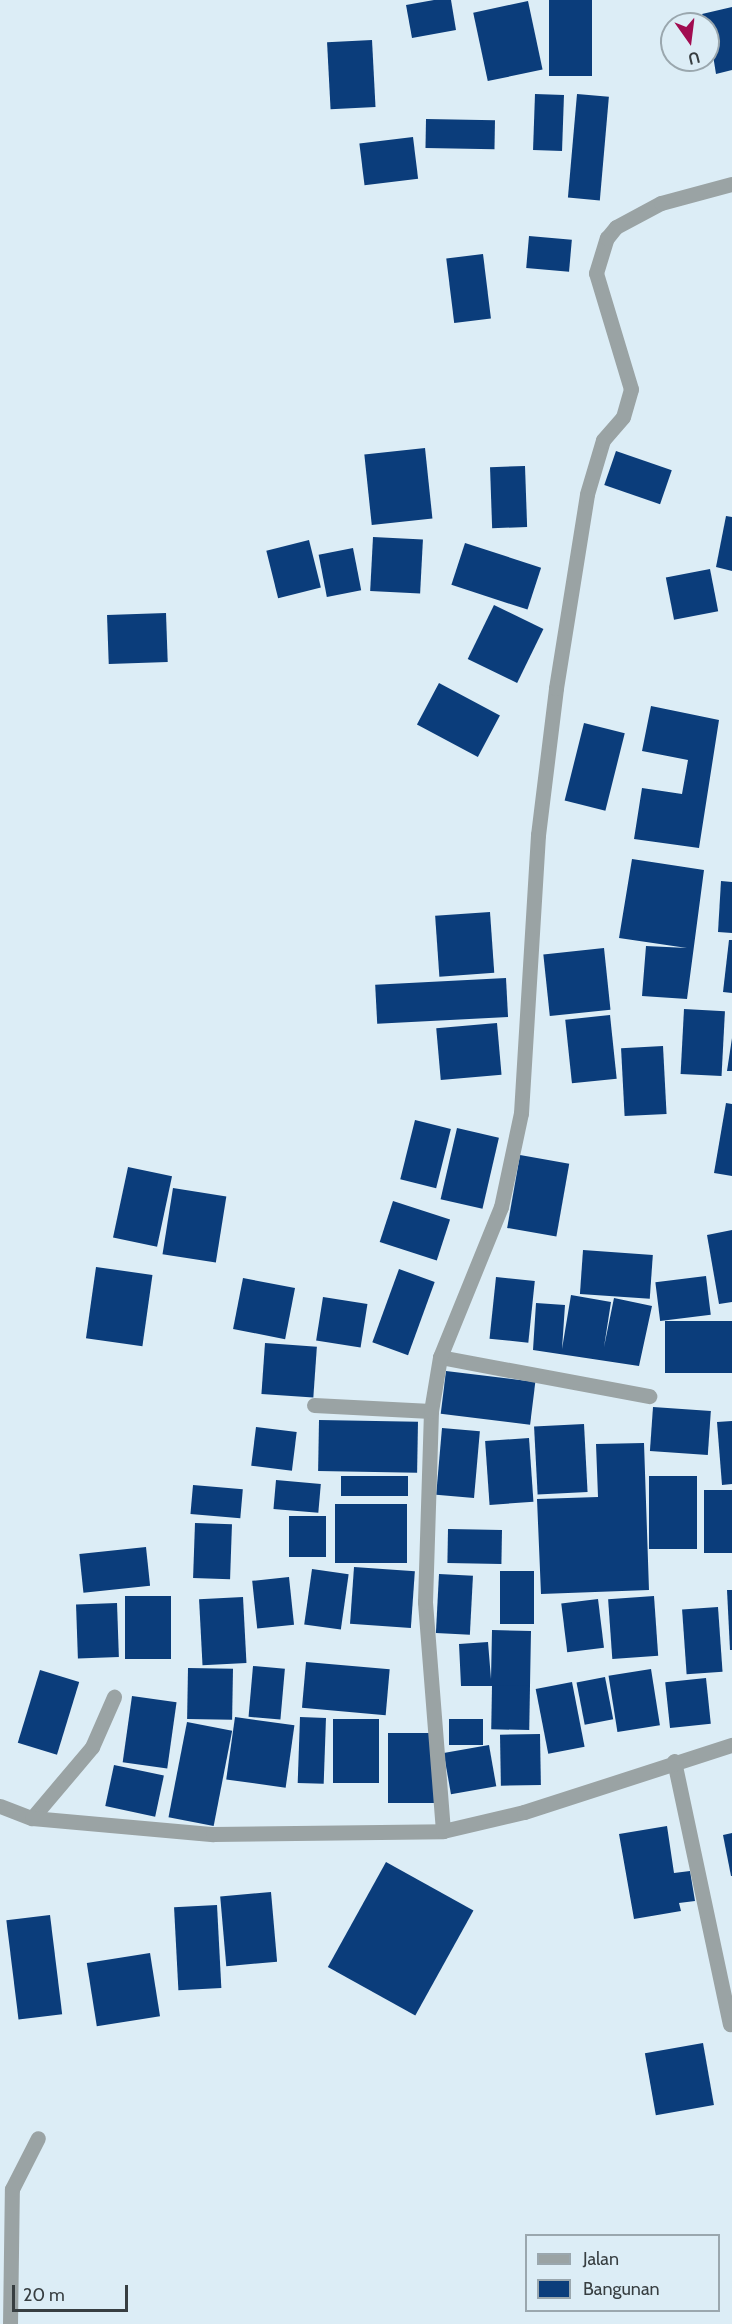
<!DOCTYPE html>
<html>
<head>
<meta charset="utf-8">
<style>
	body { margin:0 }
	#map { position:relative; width:732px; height:2324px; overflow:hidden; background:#dcedf6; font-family:Cabin,sans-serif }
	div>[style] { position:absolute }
	.building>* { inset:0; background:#0b3d7b; transform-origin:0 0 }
	.lane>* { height:15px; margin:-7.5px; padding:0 7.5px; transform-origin:7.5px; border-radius:7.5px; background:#9aa3a4 }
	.street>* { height:15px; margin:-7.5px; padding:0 7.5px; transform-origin:7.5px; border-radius:7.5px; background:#9aa3a4 }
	span { translate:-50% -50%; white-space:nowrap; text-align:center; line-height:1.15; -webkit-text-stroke:6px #dcedf6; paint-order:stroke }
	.legend { position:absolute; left:525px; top:2234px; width:195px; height:78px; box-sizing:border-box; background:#dcedf6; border:2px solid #9aa7ae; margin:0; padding:8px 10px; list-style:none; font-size:18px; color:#373e41 }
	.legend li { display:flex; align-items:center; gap:12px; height:30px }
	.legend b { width:30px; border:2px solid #9aa7ae }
	.north { position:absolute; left:660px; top:12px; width:60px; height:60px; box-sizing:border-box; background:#dcedf6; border:2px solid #9aa7ae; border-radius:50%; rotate:166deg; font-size:16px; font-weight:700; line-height:24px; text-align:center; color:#373e41 }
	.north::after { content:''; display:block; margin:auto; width:21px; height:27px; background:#a10c50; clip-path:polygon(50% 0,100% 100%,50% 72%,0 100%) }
	.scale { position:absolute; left:12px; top:2285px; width:116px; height:27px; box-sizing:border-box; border:3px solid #373e41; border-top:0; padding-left:8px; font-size:18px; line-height:21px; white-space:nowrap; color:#373e41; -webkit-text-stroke:4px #dcedf6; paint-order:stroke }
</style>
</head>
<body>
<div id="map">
	<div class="building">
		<div style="clip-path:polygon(434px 0,451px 0,456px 30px,412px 38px,406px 5px)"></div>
		<div style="left:549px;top:0;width:43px;height:76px"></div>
		<div style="left:528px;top:1px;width:70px;height:56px;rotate:78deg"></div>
		<div style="clip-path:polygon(732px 7px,732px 70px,716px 74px,708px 24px,702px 14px)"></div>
		<div style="left:372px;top:40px;width:67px;height:45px;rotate:87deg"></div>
		<div style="left:535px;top:94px;width:29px;height:56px;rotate:2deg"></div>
		<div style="left:577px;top:94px;width:32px;height:104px;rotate:5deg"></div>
		<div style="left:426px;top:119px;width:69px;height:29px;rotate:1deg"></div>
		<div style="left:413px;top:137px;width:42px;height:54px;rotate:83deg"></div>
		<div style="left:529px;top:236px;width:43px;height:32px;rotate:5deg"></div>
		<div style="left:483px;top:254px;width:65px;height:37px;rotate:83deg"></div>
		<div style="left:425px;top:448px;width:71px;height:61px;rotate:84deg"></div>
		<div style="left:616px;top:451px;width:59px;height:36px;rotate:19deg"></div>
		<div style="left:525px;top:466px;width:61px;height:35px;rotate:88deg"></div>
		<div style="clip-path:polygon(726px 516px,732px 517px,732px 571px,716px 567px)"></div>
		<div style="left:373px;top:537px;width:50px;height:54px;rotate:3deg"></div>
		<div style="left:309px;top:540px;width:49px;height:44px;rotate:76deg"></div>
		<div style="left:465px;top:543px;width:80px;height:44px;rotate:18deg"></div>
		<div style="left:353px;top:548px;width:43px;height:35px;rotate:79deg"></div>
		<div style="left:710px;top:569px;width:43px;height:45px;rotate:79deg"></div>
		<div style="left:494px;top:605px;width:55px;height:60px;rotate:26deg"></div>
		<div style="left:166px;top:613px;width:49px;height:59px;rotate:88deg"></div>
		<div style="left:439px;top:683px;width:69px;height:47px;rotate:28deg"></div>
		<div style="clip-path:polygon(651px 706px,719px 720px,699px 848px,634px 839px,642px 788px,682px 794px,688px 760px,642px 751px)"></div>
		<div style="left:584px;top:723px;width:42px;height:80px;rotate:14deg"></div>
		<div style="clip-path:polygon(632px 859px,704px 870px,687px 999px,642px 996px,646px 946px,687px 948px,619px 938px)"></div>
		<div style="clip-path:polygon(721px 881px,732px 882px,732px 933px,718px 932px)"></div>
		<div style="left:490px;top:912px;width:61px;height:55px;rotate:86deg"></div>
		<div style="clip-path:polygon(729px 940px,732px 940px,732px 993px,723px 992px)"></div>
		<div style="left:604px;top:948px;width:62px;height:61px;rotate:84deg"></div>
		<div style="left:506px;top:978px;width:39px;height:131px;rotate:87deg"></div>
		<div style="left:684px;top:1009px;width:41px;height:65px;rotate:3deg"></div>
		<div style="left:610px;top:1015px;width:64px;height:45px;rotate:84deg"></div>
		<div style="left:497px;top:1023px;width:52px;height:61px;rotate:85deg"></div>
		<div style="clip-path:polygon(732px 1038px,732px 1071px,727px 1071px)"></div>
		<div style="left:663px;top:1046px;width:68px;height:42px;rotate:87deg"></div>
		<div style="clip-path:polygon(726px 1103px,732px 1104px,732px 1176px,714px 1173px)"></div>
		<div style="left:415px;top:1120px;width:37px;height:61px;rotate:14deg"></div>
		<div style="left:457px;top:1128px;width:43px;height:73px;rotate:13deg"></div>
		<div style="left:520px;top:1155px;width:50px;height:74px;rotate:10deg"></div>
		<div style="left:128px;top:1167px;width:45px;height:72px;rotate:12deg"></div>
		<div style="left:173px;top:1188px;width:54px;height:67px;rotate:9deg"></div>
		<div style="left:393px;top:1201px;width:60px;height:43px;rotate:18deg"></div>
		<div style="clip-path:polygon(732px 1230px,732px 1302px,719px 1304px,707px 1235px)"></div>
		<div style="left:583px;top:1250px;width:70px;height:44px;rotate:4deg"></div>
		<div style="left:96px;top:1267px;width:57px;height:72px;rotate:8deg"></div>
		<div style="left:399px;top:1269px;width:38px;height:78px;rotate:20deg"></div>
		<div style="left:706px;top:1276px;width:39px;height:51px;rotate:83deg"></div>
		<div style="left:496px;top:1277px;width:39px;height:62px;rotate:6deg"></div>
		<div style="left:243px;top:1278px;width:53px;height:52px;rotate:11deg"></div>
		<div style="clip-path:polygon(571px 1295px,611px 1302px,604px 1347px,614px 1298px,652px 1306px,639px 1366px,533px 1350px,536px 1303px,565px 1305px,562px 1349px)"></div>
		<div style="left:323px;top:1297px;width:45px;height:44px;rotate:9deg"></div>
		<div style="left:732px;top:1321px;width:52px;height:67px;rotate:90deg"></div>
		<div style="left:265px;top:1343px;width:52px;height:51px;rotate:4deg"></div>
		<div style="left:446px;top:1371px;width:90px;height:43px;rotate:7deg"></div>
		<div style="left:653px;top:1407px;width:58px;height:44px;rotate:4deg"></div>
		<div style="left:319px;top:1420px;width:99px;height:51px;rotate:1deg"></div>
		<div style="clip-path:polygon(732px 1421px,732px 1484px,722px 1485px,717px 1422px)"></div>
		<div style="left:584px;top:1424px;width:68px;height:50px;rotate:87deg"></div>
		<div style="left:256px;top:1427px;width:41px;height:39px;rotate:7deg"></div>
		<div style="left:442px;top:1428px;width:38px;height:67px;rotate:5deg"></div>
		<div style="left:529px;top:1438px;width:64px;height:44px;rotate:86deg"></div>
		<div style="clip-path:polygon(644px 1443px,649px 1590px,541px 1594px,537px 1499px,598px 1497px,596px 1444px)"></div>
		<div style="left:341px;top:1476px;width:67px;height:20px"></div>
		<div style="left:649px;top:1476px;width:48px;height:73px"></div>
		<div style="left:276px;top:1480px;width:45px;height:29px;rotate:5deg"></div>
		<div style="left:193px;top:1485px;width:50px;height:29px;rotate:5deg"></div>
		<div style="left:704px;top:1490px;width:28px;height:63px"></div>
		<div style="left:335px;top:1504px;width:72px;height:59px"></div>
		<div style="left:326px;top:1516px;width:41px;height:37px;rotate:90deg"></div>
		<div style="left:195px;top:1523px;width:37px;height:55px;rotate:2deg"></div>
		<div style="left:448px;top:1529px;width:54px;height:34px;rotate:1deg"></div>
		<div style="left:146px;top:1547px;width:39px;height:67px;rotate:84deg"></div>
		<div style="left:354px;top:1567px;width:61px;height:57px;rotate:4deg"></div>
		<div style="left:312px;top:1569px;width:37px;height:56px;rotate:8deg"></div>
		<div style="left:534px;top:1571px;width:53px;height:34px;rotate:90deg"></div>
		<div style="left:439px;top:1574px;width:34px;height:59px;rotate:3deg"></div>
		<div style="left:289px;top:1577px;width:48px;height:37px;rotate:84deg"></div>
		<div style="clip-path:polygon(727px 1590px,732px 1590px,732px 1650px,730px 1650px)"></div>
		<div style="left:125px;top:1596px;width:46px;height:63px"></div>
		<div style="left:654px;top:1596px;width:60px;height:46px;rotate:86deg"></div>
		<div style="left:243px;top:1597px;width:66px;height:44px;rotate:87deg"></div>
		<div style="left:598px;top:1599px;width:49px;height:37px;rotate:83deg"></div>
		<div style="left:117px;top:1603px;width:54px;height:41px;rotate:88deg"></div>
		<div style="left:718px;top:1607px;width:65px;height:36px;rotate:86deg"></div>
		<div style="clip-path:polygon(492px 1630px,531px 1631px,530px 1686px,461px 1686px,459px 1644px,488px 1642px,491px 1679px)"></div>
		<div style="left:306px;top:1662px;width:84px;height:46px;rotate:5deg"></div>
		<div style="left:253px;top:1666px;width:32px;height:51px;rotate:5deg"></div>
		<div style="left:188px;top:1668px;width:45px;height:51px;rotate:1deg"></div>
		<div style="left:651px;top:1669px;width:57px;height:43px;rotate:81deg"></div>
		<div style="left:40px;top:1670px;width:41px;height:76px;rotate:17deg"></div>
		<div style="left:605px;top:1677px;width:43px;height:29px;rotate:79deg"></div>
		<div style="left:706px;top:1678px;width:46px;height:41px;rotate:84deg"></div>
		<div style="left:572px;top:1682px;width:66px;height:37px;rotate:79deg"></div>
		<div style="left:530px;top:1686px;width:44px;height:38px;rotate:91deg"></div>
		<div style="left:132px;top:1696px;width:45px;height:67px;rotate:8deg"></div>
		<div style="left:235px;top:1717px;width:60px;height:63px;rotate:8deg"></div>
		<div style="left:300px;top:1717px;width:26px;height:66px;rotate:2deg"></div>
		<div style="left:333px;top:1719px;width:46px;height:64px"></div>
		<div style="left:483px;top:1719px;width:26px;height:34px;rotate:90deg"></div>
		<div style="left:187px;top:1722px;width:46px;height:97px;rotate:11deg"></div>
		<div style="left:388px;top:1733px;width:48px;height:70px"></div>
		<div style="left:540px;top:1734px;width:51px;height:40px;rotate:89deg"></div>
		<div style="left:489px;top:1745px;width:42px;height:46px;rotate:80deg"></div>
		<div style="left:114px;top:1765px;width:51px;height:42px;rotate:12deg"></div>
		<div style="clip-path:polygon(667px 1826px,674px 1873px,690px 1871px,695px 1901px,679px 1903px,681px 1911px,634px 1919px,619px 1834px)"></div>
		<div style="clip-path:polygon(732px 1833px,732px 1876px,731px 1876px,723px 1835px)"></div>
		<div style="left:386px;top:1862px;width:100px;height:120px;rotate:29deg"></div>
		<div style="left:271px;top:1892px;width:70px;height:51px;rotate:85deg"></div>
		<div style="left:217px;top:1905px;width:83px;height:43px;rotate:87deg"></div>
		<div style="left:50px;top:1915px;width:100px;height:44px;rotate:83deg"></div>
		<div style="left:150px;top:1953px;width:64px;height:64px;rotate:81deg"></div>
		<div style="left:703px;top:2043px;width:63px;height:59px;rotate:80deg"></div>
	</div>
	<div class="lane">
		<div style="left:32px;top:1818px;width:93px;rotate:-49.8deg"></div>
		<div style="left:92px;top:1747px;width:55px;rotate:-66.3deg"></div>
	</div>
	<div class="street">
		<div style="left:440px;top:1357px;width:213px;rotate:10.6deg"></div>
		<div style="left:314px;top:1405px;width:117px;rotate:2.9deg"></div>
		<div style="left:674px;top:1761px;width:269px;rotate:78deg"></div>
		<div style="left:0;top:1806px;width:34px;rotate:21deg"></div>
		<div style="left:32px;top:1818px;width:182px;rotate:5.1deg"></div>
		<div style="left:213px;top:1834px;width:230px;rotate:-0.7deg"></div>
		<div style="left:443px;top:1831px;width:83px;rotate:-13.2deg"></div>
		<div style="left:524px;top:1812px;width:219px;rotate:-17.9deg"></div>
		<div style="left:443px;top:1831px;width:230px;rotate:-94.5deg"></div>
		<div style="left:425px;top:1602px;width:191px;rotate:-88.2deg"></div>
		<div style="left:431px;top:1411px;width:55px;rotate:-80.5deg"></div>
		<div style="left:440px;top:1357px;width:162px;rotate:-67.9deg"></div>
		<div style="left:501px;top:1207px;width:96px;rotate:-78deg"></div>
		<div style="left:521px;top:1113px;width:279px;rotate:-86.5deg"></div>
		<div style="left:538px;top:835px;width:148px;rotate:-83deg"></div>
		<div style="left:556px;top:688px;width:196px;rotate:-80.9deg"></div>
		<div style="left:587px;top:494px;width:56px;rotate:-73.5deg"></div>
		<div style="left:603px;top:440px;width:30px;rotate:-49deg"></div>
		<div style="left:623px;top:417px;width:29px;rotate:-74deg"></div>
		<div style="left:631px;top:389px;width:121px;rotate:-106.8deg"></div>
		<div style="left:596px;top:273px;width:37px;rotate:-73deg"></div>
		<div style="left:607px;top:238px;width:14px;rotate:-51deg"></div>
		<div style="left:616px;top:227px;width:51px;rotate:-28.1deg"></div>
		<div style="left:661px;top:203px;width:73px;rotate:-15deg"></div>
		<div style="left:10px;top:2324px;width:135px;rotate:-89.2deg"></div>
		<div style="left:12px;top:2189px;width:57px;rotate:-63deg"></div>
	</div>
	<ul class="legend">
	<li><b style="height:8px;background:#9aa3a4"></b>Jalan</li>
	<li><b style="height:16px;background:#0b3d7b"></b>Bangunan</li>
	</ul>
	<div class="north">U</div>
	<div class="scale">20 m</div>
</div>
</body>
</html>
